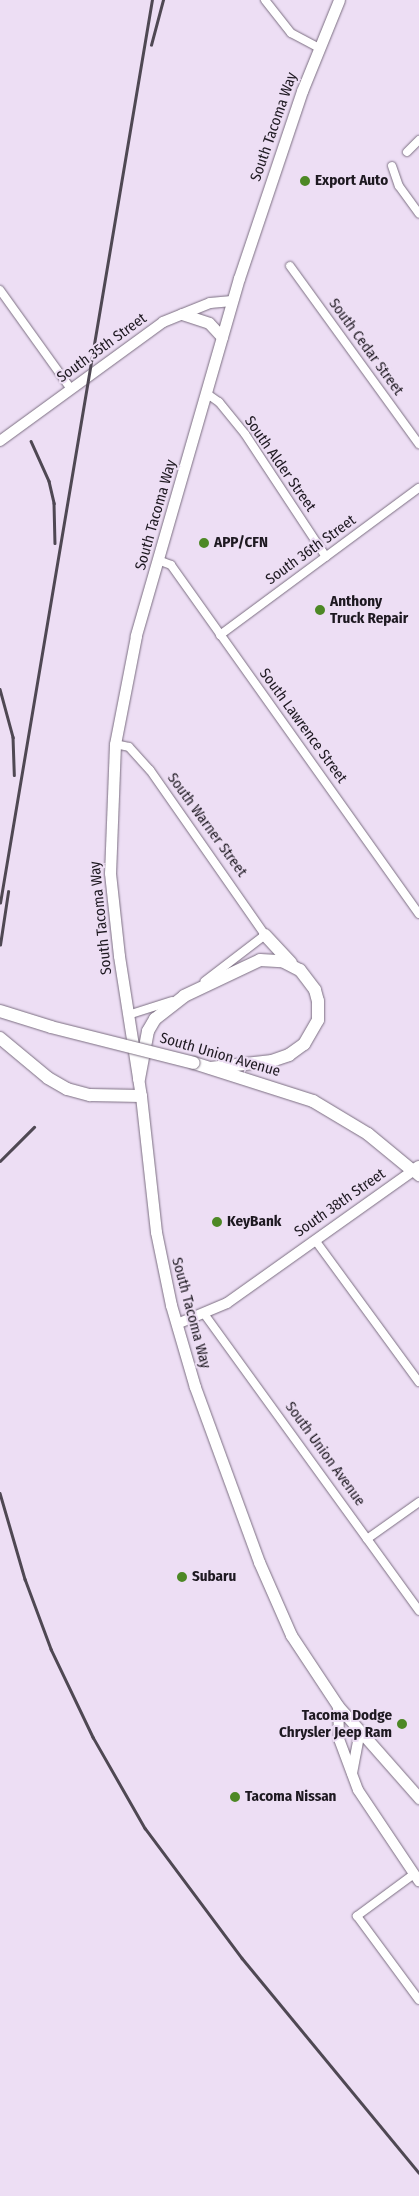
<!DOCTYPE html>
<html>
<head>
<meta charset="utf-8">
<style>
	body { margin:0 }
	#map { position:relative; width:419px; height:2196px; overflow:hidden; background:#eddef4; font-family:"Fira Sans Condensed",sans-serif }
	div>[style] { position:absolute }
	.roads { filter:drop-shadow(0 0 1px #7b6e81) drop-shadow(0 0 1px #7b6e81) }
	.minor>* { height:8px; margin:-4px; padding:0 4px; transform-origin:4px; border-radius:4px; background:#fff }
	.tertiary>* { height:10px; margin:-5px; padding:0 5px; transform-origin:5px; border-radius:5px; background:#fff }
	.secondary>* { height:11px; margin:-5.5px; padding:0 5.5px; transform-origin:5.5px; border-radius:5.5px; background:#fff }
	.primary>* { height:12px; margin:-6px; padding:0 6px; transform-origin:6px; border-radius:6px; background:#fff }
	.rail>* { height:2.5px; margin:-1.25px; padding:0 1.25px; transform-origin:1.25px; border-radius:1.25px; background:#4f4853 }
	.bridges { filter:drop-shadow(0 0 1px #7b6e81) drop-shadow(0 0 1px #7b6e81) }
	.primary-bridge>* { height:12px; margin:-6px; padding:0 6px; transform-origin:6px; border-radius:6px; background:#fff }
	.dots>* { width:14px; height:14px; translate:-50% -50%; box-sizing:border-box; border:2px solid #eddef4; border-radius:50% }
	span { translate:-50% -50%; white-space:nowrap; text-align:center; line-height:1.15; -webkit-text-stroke:4px #eddef4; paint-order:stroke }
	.street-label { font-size:15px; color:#1e1921 }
	.poi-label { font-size:15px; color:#1e1921; font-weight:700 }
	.left { translate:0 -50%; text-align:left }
	.right { translate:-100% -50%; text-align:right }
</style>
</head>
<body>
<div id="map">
	<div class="roads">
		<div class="minor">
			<div style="left:265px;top:0;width:42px;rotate:51.8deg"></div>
			<div style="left:291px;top:33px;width:32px;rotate:28deg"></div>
			<div style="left:407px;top:152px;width:17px;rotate:-45deg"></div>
			<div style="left:392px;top:166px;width:21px;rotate:71deg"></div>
			<div style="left:399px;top:186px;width:34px;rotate:54deg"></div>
			<div style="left:290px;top:266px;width:220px;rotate:54.1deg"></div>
			<div style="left:0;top:290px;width:122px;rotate:54.4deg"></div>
			<div style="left:206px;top:393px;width:16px;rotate:35deg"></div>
			<div style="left:219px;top:402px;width:41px;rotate:50.9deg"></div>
			<div style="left:245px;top:434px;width:147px;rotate:56.6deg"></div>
			<div style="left:158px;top:560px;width:14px;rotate:21deg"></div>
			<div style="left:171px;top:565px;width:428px;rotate:54.6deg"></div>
			<div style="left:220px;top:635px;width:247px;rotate:-36.5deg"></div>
			<div style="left:115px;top:744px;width:14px;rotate:12deg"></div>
			<div style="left:129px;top:747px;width:31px;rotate:48deg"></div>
			<div style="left:150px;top:770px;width:201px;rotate:55.1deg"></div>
			<div style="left:265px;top:935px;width:76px;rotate:142.5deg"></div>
			<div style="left:128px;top:1015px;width:46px;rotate:-17.7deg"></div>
			<div style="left:315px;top:1240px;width:176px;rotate:53.8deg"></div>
			<div style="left:205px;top:1315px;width:365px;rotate:54.1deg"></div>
			<div style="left:367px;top:1539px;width:64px;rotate:-35.4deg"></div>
			<div style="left:414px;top:1874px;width:71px;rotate:143.6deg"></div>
			<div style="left:357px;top:1916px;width:104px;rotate:53.6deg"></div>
		</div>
		<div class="tertiary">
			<div style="left:0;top:441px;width:202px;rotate:-36.1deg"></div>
			<div style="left:163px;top:322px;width:51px;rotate:-22deg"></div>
			<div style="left:210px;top:303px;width:22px;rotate:-5deg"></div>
			<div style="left:177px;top:1324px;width:54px;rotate:-22.8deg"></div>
			<div style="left:227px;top:1303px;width:228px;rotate:-35.4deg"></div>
			<div style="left:413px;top:1171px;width:8px;rotate:40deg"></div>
			<div style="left:338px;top:1706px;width:33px;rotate:88deg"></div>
			<div style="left:339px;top:1739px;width:54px;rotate:69.6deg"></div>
			<div style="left:358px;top:1790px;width:110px;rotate:56.2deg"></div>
			<div style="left:352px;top:1773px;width:43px;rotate:-79.2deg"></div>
		</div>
		<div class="secondary">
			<div style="left:339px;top:0;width:98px;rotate:112.1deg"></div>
			<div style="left:302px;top:91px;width:197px;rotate:108.6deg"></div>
			<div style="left:239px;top:278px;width:373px;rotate:106.1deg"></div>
			<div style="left:136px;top:636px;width:110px;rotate:101deg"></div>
			<div style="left:115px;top:744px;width:129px;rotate:92.2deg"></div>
			<div style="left:110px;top:873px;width:83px;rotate:83.8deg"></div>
			<div style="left:119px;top:956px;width:142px;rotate:81.1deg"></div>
			<div style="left:141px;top:1096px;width:137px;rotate:83.7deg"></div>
			<div style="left:156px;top:1232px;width:75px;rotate:78.4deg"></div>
			<div style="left:171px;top:1305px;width:85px;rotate:73.7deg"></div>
			<div style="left:195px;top:1387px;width:186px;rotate:69.9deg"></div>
			<div style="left:259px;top:1562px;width:80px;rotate:66.3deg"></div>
			<div style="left:291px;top:1635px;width:85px;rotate:56.5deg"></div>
			<div style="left:338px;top:1706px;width:123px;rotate:48.6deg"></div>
			<div style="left:182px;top:314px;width:28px;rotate:18deg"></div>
			<div style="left:209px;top:323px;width:19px;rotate:47deg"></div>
		</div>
		<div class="primary">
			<div style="left:265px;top:935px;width:38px;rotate:47deg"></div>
			<div style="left:0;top:1038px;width:62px;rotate:39.8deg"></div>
			<div style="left:48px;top:1078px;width:22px;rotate:30deg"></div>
			<div style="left:67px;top:1089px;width:24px;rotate:15deg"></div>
			<div style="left:90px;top:1095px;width:51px;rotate:1.1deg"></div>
			<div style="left:194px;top:1063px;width:125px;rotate:17.7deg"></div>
			<div style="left:313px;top:1101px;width:64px;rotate:31deg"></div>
			<div style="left:368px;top:1134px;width:58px;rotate:39.4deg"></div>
			<div style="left:413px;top:1171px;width:7px;rotate:-34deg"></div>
			<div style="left:139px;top:1079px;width:49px;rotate:-79.4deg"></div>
			<div style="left:148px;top:1031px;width:14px;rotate:-60deg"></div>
			<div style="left:155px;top:1019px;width:37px;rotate:-38deg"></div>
			<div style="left:184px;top:996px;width:84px;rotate:-25.3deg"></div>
			<div style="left:260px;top:960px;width:22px;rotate:3deg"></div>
			<div style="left:282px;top:961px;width:20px;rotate:27deg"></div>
			<div style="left:300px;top:970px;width:25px;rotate:53deg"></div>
			<div style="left:315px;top:990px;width:11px;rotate:75deg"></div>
			<div style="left:318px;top:1001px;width:19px;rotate:90deg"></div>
			<div style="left:318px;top:1020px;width:28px;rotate:120deg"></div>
			<div style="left:304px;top:1044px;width:19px;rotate:144deg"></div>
			<div style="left:289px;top:1055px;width:18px;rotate:161deg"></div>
			<div style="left:272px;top:1061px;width:62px;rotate:173.6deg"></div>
		</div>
	</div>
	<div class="rail">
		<div style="left:151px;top:45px;width:47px;rotate:-75.1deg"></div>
		<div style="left:31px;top:441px;width:44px;rotate:65.8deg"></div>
		<div style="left:49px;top:481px;width:23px;rotate:77deg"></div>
		<div style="left:54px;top:503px;width:40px;rotate:88.6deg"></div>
		<div style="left:0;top:689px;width:50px;rotate:74.8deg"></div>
		<div style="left:13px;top:737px;width:38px;rotate:88deg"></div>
		<div style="left:0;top:903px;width:916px;rotate:-80.45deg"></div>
		<div style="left:0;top:945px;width:54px;rotate:-81.4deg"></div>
		<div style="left:0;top:1161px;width:48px;rotate:-45deg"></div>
		<div style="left:0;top:1493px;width:90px;rotate:73.8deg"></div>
		<div style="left:25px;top:1579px;width:75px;rotate:69.6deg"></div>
		<div style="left:51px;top:1649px;width:98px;rotate:64.5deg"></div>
		<div style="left:93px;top:1737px;width:105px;rotate:60.3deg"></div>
		<div style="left:145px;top:1828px;width:162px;rotate:53.3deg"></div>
		<div style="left:242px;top:1958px;width:278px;rotate:50.5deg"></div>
	</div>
	<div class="bridges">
		<div class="primary-bridge">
			<div style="left:0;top:1011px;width:53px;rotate:17.4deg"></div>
			<div style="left:51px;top:1027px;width:147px;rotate:14.1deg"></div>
		</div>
	</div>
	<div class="dots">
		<div style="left:305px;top:181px;background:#4d8825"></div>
		<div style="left:204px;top:543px;background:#4d8825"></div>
		<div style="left:320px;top:610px;background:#4d8825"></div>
		<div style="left:217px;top:1222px;background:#4d8825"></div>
		<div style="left:182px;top:1577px;background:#4d8825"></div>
		<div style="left:402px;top:1724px;background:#4d8825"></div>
		<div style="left:235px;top:1797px;background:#4d8825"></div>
	</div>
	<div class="street-label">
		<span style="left:274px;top:127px;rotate:-71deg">South Tacoma Way</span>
		<span style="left:366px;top:347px;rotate:54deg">South Cedar Street</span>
		<span style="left:102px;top:348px;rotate:-36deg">South 35th Street</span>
		<span style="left:280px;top:464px;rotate:55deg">South Alder Street</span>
		<span style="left:156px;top:515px;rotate:-74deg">South Tacoma Way</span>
		<span style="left:311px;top:550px;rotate:-36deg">South 36th Street</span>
		<span style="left:303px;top:726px;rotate:54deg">South Lawrence Street</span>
		<span style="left:207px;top:825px;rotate:54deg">South Warner Street</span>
		<span style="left:101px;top:918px;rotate:-96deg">South Tacoma Way</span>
		<span style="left:220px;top:1055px;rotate:16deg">South Union Avenue</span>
		<span style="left:340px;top:1203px;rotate:-35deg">South 38th Street</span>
		<span style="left:191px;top:1313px;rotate:75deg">South Tacoma Way</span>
		<span style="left:325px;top:1454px;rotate:54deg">South Union Avenue</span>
	</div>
	<div class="poi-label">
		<span class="left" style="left:315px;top:181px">Export Auto</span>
		<span class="left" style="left:214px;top:543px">APP/CFN</span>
		<span class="left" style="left:330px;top:610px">Anthony<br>Truck Repair</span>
		<span class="left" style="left:227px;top:1222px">KeyBank</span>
		<span class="left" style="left:192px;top:1577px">Subaru</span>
		<span class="right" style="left:392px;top:1724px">Tacoma Dodge<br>Chrysler Jeep Ram</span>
		<span class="left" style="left:245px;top:1797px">Tacoma Nissan</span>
	</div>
</div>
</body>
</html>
